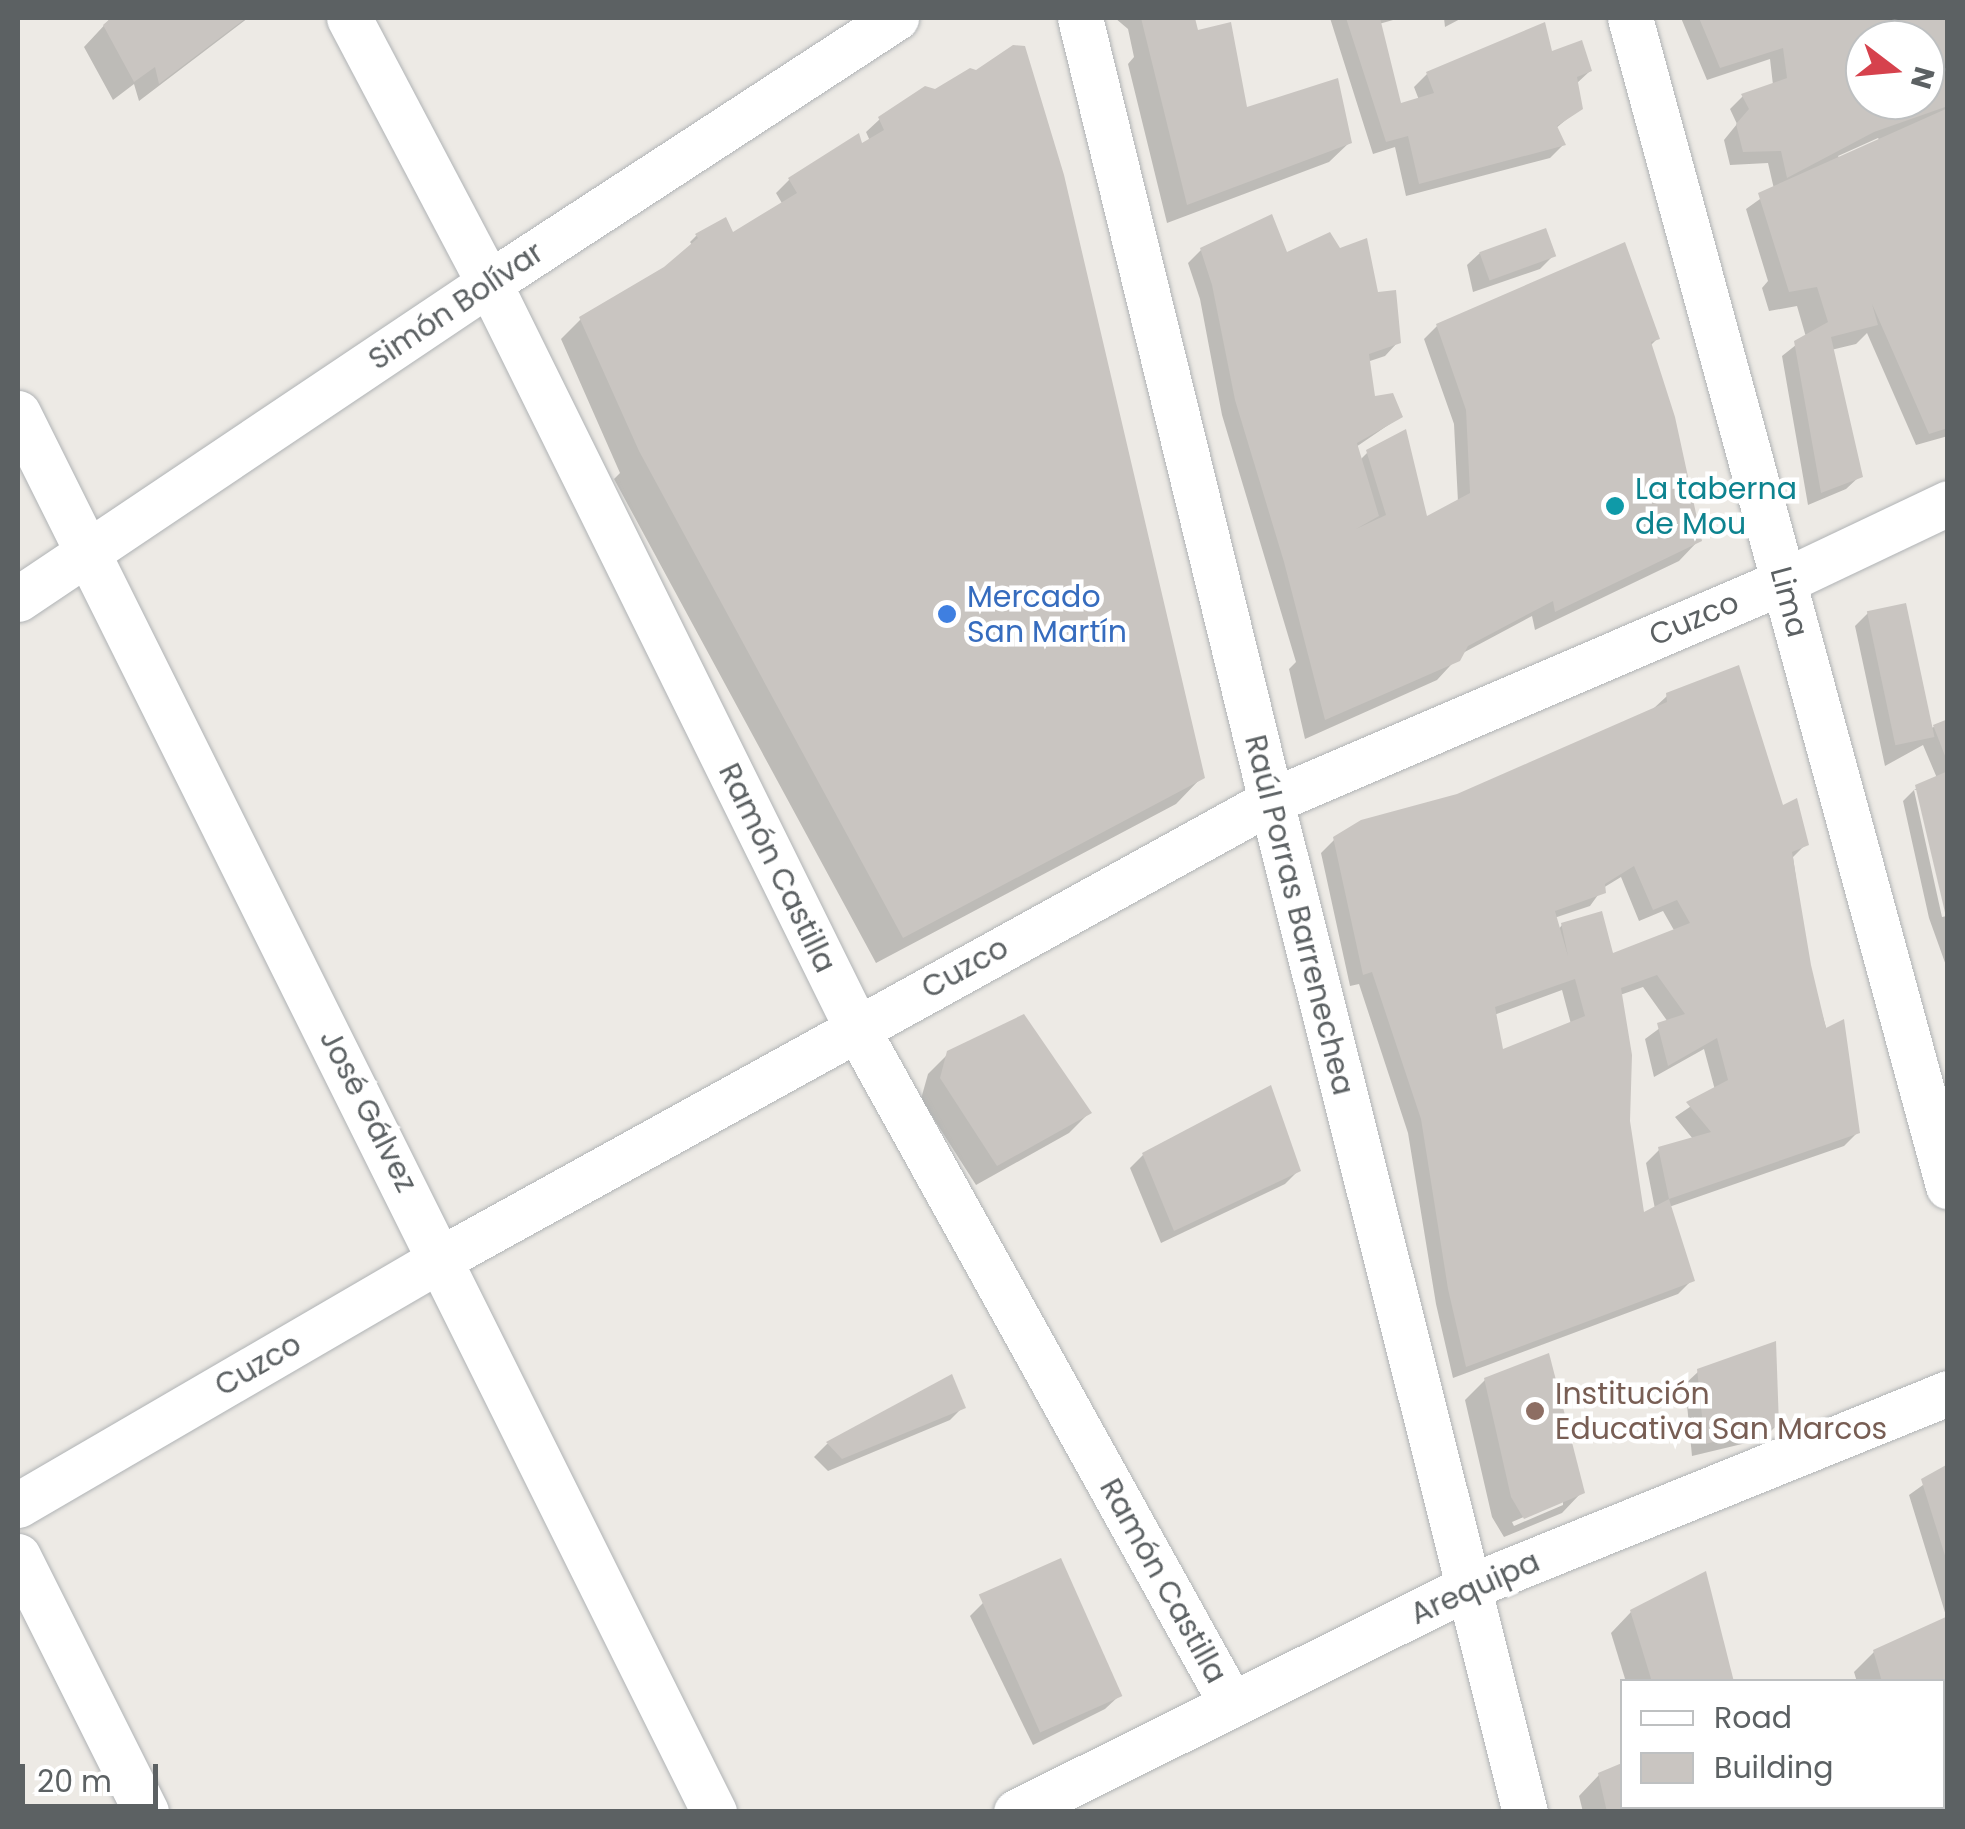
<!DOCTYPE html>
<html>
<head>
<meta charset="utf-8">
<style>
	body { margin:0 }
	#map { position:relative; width:1965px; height:1829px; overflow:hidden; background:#edeae5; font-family:Poppins,sans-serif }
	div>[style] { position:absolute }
	.shadow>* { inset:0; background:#0003 }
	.building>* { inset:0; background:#c9c5c1; transform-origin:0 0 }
	.roads { filter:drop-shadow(0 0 2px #b0b3b5) drop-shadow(0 0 2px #b0b3b5) }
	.street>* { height:45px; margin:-22.5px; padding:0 22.5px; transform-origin:22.5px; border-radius:22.5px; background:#fff }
	.dots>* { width:28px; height:28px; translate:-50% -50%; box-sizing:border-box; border:5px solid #fff; border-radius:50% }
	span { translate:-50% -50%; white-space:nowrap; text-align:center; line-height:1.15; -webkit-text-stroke:9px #fff; paint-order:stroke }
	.street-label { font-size:30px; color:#5c6163 }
	.culture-label { font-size:30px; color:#0d838f }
	.left { translate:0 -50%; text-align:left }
	.shop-label { font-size:30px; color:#366cbe }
	.education-label { font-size:30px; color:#785e54 }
	.frame { position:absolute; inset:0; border:20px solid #5c6163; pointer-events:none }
	.legend { position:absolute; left:1620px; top:1679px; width:325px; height:130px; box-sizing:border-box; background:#fff; border:2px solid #bec0c1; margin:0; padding:12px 18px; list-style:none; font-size:30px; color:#5c6163 }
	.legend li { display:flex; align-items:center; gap:20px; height:50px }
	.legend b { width:50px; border:2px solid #bec0c1 }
	.north { position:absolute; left:1845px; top:20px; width:100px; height:100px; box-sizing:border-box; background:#fff; border:2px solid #bec0c1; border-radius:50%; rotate:106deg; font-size:28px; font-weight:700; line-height:40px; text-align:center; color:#5c6163 }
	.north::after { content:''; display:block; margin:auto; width:35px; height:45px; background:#d6424d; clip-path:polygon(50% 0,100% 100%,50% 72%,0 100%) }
	.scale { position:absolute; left:20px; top:1764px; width:138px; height:45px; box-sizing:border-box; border:5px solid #5c6163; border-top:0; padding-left:12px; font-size:30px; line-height:35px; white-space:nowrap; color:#5c6163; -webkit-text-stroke:8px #fff; paint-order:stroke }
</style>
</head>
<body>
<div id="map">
	<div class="shadow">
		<div style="clip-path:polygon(111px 18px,248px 18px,139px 101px,134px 84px,113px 100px,84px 47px)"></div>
		<div style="clip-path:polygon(1115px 18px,1193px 18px,1196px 32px,1245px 110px,1350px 142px,1329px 162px,1167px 223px,1128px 64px,1134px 57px,1128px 29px)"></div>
		<div style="clip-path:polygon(1330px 18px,1400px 18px,1379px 24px,1399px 106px,1419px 100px,1414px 87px,1427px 74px,1550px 55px,1590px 71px,1576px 84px,1580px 108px,1555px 129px,1563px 145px,1550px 158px,1406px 196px,1395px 147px,1373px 154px)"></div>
		<div style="clip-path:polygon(1444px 18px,1462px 18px,1445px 27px)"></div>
		<div style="clip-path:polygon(evenodd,1681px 18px,1948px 18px,1948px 436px,1916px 445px,1867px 333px,1856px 344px,1831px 350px,1860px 476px,1846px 489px,1808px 505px,1782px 356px,1806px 337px,1797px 306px,1769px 311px,1762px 288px,1768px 281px,1746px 209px,1774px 189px,1768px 163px,1730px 165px,1724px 140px,1737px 124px,1730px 109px,1743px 96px,1773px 85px,1770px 59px,1707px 80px,1681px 18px,1865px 40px,1925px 40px,1925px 100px,1865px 100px,1865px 40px,1681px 18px,1878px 138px,1880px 141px,1840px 159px,1838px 156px,1878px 138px)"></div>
		<div style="clip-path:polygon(880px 119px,1202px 777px,1176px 804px,876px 963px,614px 479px,620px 473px,561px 339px,581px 319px,665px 269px,693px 246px,690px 242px,696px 236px,725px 220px,733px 235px,783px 205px,776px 193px,789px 180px,870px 141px,866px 132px)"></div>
		<div style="clip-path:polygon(1201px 250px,1285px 255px,1376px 295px,1398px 342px,1385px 356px,1367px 362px,1373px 399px,1400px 417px,1356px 447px,1360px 460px,1368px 452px,1425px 520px,1458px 502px,1454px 424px,1424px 339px,1437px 326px,1657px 339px,1650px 346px,1699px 540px,1679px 561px,1535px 630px,1532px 616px,1461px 654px,1437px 680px,1305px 739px,1289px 669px,1296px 662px,1222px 415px,1200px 299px,1188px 263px)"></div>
		<div style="clip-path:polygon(1481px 252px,1553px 256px,1540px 269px,1473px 292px,1467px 265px)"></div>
		<div style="clip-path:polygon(1868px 613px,1931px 728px,1948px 722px,1948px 971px,1929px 918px,1903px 801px,1914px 790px,1942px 917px,1947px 916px,1919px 790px,1914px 790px,1937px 778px,1923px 745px,1885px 766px,1855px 626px)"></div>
		<div style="clip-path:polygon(evenodd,1667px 696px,1781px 808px,1806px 844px,1793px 857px,1808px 966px,1857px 1133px,1844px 1146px,1669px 1207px,1692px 1280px,1678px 1294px,1453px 1378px,1436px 1304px,1408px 1133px,1359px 984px,1350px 986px,1321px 853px,1335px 839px,1458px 796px,1653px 709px,1667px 696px,1621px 877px,1639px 921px,1663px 911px,1675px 932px,1612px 956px,1562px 925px,1558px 930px,1554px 918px,1590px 906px,1603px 888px,1621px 877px,1667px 696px,1643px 987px,1668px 1022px,1645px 1039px,1654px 1077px,1704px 1049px,1715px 1090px,1675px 1117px,1693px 1139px,1659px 1150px,1646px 1163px,1655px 1209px,1642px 1215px,1627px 1121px,1620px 995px,1643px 987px,1667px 696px,1562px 990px,1571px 1024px,1501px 1052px,1494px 1015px,1562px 990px)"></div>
		<div style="clip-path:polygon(949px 1053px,1089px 1113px,1069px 1133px,976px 1185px,921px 1099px,928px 1074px)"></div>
		<div style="clip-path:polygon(1143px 1155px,1298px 1171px,1285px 1184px,1161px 1243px,1130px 1168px)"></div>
		<div style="clip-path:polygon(1699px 1371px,1777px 1425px,1763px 1439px,1692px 1456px,1685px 1384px)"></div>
		<div style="clip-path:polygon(950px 1378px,963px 1407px,950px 1420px,828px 1471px,814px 1457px,827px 1444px)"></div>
		<div style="clip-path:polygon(evenodd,1485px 1380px,1582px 1492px,1562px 1513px,1504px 1537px,1492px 1517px,1465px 1400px,1485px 1380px,1563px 1500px,1563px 1505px,1514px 1526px,1512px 1522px,1563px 1500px)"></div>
		<div style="clip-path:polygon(1948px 1467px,1948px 1812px,1825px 1812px,1830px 1806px,1942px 1806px,1942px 1682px,1857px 1682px,1854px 1672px,1874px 1652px,1947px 1619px,1909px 1495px)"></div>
		<div style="clip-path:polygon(983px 1603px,1119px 1696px,1105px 1709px,1033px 1745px,970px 1616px)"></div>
		<div style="clip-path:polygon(1631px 1612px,1731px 1682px,1626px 1682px,1611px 1633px)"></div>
		<div style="clip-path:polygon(1622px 1765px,1622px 1806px,1780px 1806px,1760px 1812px,1583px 1812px,1579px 1796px,1599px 1775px)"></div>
	</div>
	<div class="building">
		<div style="clip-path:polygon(111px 18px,246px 18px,159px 84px,155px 67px,134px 82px,103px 25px)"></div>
		<div style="clip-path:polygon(1141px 18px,1195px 18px,1198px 30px,1231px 22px,1247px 107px,1338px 78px,1352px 143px,1187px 205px)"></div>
		<div style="clip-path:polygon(1346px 18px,1380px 18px,1401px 103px,1434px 93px,1426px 72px,1545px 22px,1552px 51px,1582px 40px,1592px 71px,1577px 77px,1583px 109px,1557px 126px,1566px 145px,1419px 184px,1408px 136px,1386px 142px)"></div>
		<div style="clip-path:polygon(evenodd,1699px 18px,1948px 18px,1948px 106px,1874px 132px,1787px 178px,1781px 151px,1743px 152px,1736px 124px,1749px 109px,1741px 94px,1787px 78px,1783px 48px,1720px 68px,1699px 18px,1865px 40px,1925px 40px,1925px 100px,1865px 100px,1865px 40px)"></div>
		<div style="clip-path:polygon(1013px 45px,1025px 46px,1064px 175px,1205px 778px,903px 938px,639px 451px,579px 317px,664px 267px,698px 238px,695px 234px,726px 217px,733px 232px,797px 193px,788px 178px,859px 133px,862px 143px,884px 130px,878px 117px,925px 86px,935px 89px,970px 68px,976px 70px)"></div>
		<div style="clip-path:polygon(1948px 108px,1948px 428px,1929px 434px,1872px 304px,1878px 325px,1831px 337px,1863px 477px,1821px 493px,1794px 341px,1828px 322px,1817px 287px,1789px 292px,1758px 193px)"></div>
		<div style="clip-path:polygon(1272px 214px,1287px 252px,1330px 232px,1340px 248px,1367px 238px,1378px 292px,1396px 290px,1401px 343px,1369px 354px,1375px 396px,1393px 393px,1403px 417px,1357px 443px,1379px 516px,1356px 529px,1386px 515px,1366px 450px,1406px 429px,1427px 516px,1470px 493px,1466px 410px,1436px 324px,1625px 242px,1660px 339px,1651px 342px,1675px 417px,1702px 541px,1555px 612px,1553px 601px,1468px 646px,1460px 661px,1325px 720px,1284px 562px,1235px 400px,1212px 285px,1200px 248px)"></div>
		<div style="left:1546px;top:228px;width:30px;height:71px;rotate:70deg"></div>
		<div style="left:1906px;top:603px;width:137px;height:40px;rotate:78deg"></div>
		<div style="clip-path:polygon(evenodd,1739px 665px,1783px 805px,1797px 798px,1809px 845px,1792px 852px,1811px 965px,1826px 1028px,1844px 1019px,1860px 1133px,1669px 1199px,1658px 1147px,1711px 1132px,1686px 1102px,1728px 1080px,1717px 1038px,1668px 1066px,1657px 1023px,1685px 1014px,1657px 975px,1621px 988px,1632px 1055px,1630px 1121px,1644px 1212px,1669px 1199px,1695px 1281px,1466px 1367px,1448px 1289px,1421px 1119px,1372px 972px,1363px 975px,1333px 837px,1361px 820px,1457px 794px,1667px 702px,1666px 693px,1739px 665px,1634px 866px,1653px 910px,1677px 900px,1690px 923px,1613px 953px,1602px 911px,1561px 923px,1568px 956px,1555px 911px,1606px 893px,1605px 884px,1634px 866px,1739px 665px,1575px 979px,1585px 1016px,1503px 1049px,1495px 1007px,1575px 979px)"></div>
		<div style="clip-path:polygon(1948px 719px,1948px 761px,1947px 761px,1933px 725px)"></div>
		<div style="clip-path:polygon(1948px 771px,1948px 921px,1947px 921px,1915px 785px)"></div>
		<div style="clip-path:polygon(1024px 1014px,1092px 1113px,997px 1166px,940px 1078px,947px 1051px)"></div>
		<div style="clip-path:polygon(1271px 1085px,1301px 1171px,1174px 1231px,1142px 1153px)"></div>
		<div style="clip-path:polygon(1776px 1341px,1779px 1426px,1705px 1444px,1697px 1369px)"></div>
		<div style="clip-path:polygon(1549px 1353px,1585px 1493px,1524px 1519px,1511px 1497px,1484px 1378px)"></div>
		<div style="clip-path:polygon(952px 1374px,966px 1408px,842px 1459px,826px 1442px)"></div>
		<div style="clip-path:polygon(1948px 1464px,1948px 1562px,1947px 1562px,1921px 1479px)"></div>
		<div style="left:1061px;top:1558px;width:151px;height:90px;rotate:66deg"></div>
		<div style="clip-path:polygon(1706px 1571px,1734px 1682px,1652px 1682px,1630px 1610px)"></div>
		<div style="clip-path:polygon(1948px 1616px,1948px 1812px,1837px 1812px,1836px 1806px,1942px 1806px,1942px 1682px,1882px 1682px,1873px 1650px)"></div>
		<div style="clip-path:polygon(1622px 1763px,1622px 1806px,1721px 1808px,1607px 1812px,1598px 1773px)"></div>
	</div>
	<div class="roads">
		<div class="street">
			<div style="left:349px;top:18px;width:300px;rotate:62.2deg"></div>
			<div style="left:489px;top:283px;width:830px;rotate:63.74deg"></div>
			<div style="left:856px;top:1027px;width:775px;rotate:60.99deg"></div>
			<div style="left:1080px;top:18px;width:806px;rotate:76.29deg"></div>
			<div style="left:1271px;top:801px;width:1042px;rotate:75.9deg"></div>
			<div style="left:1630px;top:18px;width:1211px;rotate:74.77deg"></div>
			<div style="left:18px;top:413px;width:1563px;rotate:63.55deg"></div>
			<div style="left:18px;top:599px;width:567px;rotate:-33.86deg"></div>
			<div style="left:489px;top:283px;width:486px;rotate:-33.1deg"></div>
			<div style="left:18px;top:1505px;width:491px;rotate:-30.2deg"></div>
			<div style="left:442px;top:1258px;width:947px;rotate:-28.87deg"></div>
			<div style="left:1271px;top:801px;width:558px;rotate:-23.21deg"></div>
			<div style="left:1784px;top:581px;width:182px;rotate:-25.4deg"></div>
			<div style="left:18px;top:1556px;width:286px;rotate:63.4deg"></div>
			<div style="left:1016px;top:1812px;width:503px;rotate:-26.46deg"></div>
			<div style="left:1466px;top:1588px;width:520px;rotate:-22.03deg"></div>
		</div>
	</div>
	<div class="dots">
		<div style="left:1615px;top:506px;background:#0f9aa8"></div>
		<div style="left:947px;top:614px;background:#3f7fe0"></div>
		<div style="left:1535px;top:1411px;background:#8d6e63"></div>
	</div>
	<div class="street-label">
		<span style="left:456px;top:306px;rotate:-34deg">Simón Bolívar</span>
		<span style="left:1789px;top:602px;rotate:75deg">Lima</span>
		<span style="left:1694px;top:619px;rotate:-23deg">Cuzco</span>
		<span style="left:777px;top:868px;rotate:64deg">Ramón Castilla</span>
		<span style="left:1299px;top:915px;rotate:76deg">Raúl Porras Barrenechea</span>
		<span style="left:965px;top:968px;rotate:-29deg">Cuzco</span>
		<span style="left:368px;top:1111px;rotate:63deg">José Gálvez</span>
		<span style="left:258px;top:1365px;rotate:-30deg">Cuzco</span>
		<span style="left:1163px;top:1581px;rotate:61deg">Ramón Castilla</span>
		<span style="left:1475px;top:1588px;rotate:-24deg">Arequipa</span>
	</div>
	<div class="culture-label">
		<span class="left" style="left:1635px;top:506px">La taberna<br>de Mou</span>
	</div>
	<div class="shop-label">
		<span class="left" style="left:967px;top:614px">Mercado<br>San Martín</span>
	</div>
	<div class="education-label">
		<span class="left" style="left:1555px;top:1411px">Institución<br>Educativa San Marcos</span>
	</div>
	<div class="frame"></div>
	<ul class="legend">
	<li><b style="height:12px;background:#fff"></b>Road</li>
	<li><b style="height:28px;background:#c9c5c1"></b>Building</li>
	</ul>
	<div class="north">N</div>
	<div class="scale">20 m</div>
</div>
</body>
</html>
